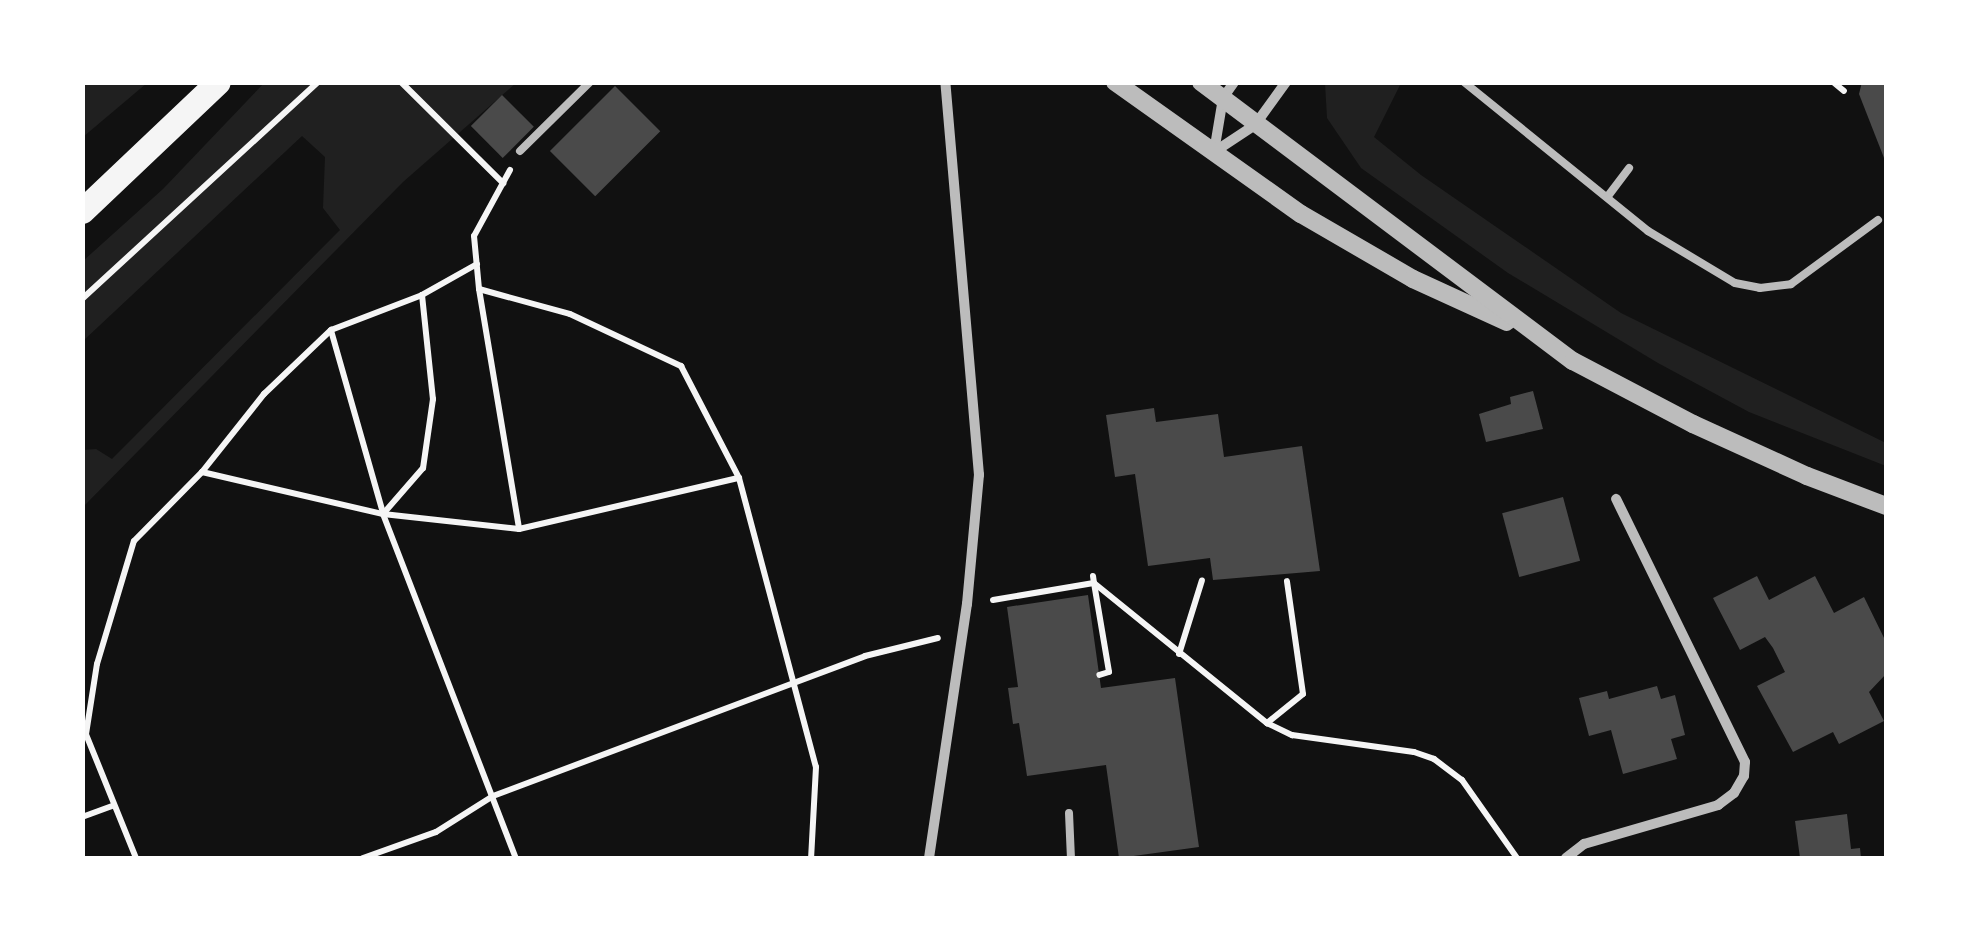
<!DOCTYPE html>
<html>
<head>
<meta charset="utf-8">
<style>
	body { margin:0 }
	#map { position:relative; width:1969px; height:941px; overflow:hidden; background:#111; font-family:"PT Sans Narrow",sans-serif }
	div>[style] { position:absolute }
	.green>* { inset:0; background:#202020 }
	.building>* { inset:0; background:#4a4a4a; transform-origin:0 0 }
	.path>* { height:6px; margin:-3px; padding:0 3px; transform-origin:3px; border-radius:3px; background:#f5f5f5 }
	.service>* { height:8px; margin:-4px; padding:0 4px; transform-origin:4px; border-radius:4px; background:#bcbcbc }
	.minor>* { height:10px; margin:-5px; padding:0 5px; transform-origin:5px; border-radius:5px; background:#bcbcbc }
	.tertiary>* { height:18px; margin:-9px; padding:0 9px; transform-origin:9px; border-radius:9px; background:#bcbcbc }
	.primary>* { height:25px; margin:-12.5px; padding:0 12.5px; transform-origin:12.5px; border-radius:12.5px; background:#f5f5f5 }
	span { translate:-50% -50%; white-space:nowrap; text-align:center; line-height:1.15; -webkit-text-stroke:10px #fff; paint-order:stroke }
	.frame { position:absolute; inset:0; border:85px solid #fff; pointer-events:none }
</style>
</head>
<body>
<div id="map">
	<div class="green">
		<div style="clip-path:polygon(83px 82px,147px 82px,147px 83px,83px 137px)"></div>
		<div style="clip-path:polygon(264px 83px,516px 83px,403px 182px,83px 507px,83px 450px,96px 449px,112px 459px,340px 230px,323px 208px,325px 157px,302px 136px,83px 341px,83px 261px,163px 189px)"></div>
		<div style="clip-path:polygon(1325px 83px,1401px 83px,1374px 137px,1421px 175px,1621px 313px,1886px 443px,1886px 466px,1749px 412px,1658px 363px,1508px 273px,1361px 168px,1327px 118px)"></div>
	</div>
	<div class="building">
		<div style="clip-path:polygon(1862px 82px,1886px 82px,1886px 163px,1859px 94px)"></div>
		<div style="left:615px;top:86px;width:64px;height:92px;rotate:45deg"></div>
		<div style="left:502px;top:95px;width:45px;height:44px;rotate:45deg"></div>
		<div style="clip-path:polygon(1533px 391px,1543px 429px,1486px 442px,1479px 414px,1511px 404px,1510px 397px)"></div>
		<div style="clip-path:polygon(1154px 408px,1156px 422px,1218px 414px,1224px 457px,1302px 446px,1320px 571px,1213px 580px,1210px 558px,1148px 566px,1135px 474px,1115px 477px,1106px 415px)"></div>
		<div style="left:1563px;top:497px;width:66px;height:63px;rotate:75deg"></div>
		<div style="clip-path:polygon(1757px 576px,1769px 600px,1815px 576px,1834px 613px,1864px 597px,1886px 642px,1886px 674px,1869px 692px,1884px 721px,1839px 744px,1833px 732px,1793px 752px,1757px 686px,1785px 672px,1773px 648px,1765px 637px,1740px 650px,1713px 598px)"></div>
		<div style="clip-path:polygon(1088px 595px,1101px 688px,1175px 678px,1199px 847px,1119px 858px,1106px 765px,1027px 776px,1019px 723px,1013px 724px,1008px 688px,1018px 687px,1007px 607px)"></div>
		<div style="clip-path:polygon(1657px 686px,1661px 699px,1675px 695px,1685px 735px,1671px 739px,1677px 759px,1623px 774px,1611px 730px,1589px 736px,1579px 698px,1607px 691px,1609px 699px)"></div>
		<div style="clip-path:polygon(1847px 814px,1851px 849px,1860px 848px,1861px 858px,1800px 858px,1795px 821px)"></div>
	</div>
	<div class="path">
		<div style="left:401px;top:82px;width:144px;rotate:44.7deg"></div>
		<div style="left:1833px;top:82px;width:14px;rotate:39deg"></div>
		<div style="left:510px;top:170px;width:75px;rotate:118.6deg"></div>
		<div style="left:474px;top:236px;width:53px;rotate:84.6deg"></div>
		<div style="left:479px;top:289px;width:94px;rotate:15.4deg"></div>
		<div style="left:570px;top:314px;width:123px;rotate:25.1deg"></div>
		<div style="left:681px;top:366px;width:126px;rotate:62.6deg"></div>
		<div style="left:739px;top:478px;width:299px;rotate:75.1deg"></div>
		<div style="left:816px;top:767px;width:91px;rotate:93.1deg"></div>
		<div style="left:477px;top:264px;width:63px;rotate:150.6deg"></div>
		<div style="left:422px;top:295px;width:105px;rotate:84deg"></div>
		<div style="left:433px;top:399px;width:70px;rotate:98.2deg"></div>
		<div style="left:423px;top:468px;width:61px;rotate:131deg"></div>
		<div style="left:383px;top:514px;width:369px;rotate:68.9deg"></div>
		<div style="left:479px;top:289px;width:243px;rotate:80.5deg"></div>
		<div style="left:519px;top:529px;width:226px;rotate:-13.1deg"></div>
		<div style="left:82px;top:299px;width:321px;rotate:-42.6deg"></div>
		<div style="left:202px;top:472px;width:100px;rotate:-51.5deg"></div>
		<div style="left:264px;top:394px;width:93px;rotate:-43.7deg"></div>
		<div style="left:383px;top:513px;width:190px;rotate:-105.9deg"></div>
		<div style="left:331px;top:330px;width:97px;rotate:-21deg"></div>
		<div style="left:1093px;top:576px;width:7px;rotate:82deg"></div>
		<div style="left:1094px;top:583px;width:223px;rotate:39deg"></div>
		<div style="left:1267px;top:723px;width:46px;rotate:-38.9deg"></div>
		<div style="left:1303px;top:694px;width:114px;rotate:-98.1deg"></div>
		<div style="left:993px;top:600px;width:102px;rotate:-9.6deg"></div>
		<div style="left:1094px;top:583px;width:90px;rotate:80.4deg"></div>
		<div style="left:1109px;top:672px;width:10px;rotate:163deg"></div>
		<div style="left:1179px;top:654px;width:77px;rotate:-72.7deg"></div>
		<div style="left:1267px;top:723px;width:28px;rotate:26deg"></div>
		<div style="left:1292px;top:735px;width:123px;rotate:7.9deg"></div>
		<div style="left:1414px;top:752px;width:21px;rotate:19deg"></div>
		<div style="left:1434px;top:759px;width:35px;rotate:37deg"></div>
		<div style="left:1462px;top:780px;width:95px;rotate:54.8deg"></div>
		<div style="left:82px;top:817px;width:32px;rotate:-20deg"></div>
		<div style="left:136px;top:858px;width:134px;rotate:-112deg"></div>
		<div style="left:86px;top:734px;width:71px;rotate:-81.1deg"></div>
		<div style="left:97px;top:664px;width:128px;rotate:-73.3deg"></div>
		<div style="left:134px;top:541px;width:97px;rotate:-45.4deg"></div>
		<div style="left:202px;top:472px;width:186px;rotate:13.1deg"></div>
		<div style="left:383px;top:514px;width:137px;rotate:6.3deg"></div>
		<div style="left:363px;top:858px;width:77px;rotate:-19.6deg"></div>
		<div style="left:436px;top:832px;width:67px;rotate:-32.3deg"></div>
		<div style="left:493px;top:796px;width:397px;rotate:-20.6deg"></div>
		<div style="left:865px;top:656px;width:75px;rotate:-13.9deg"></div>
	</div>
	<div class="service">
		<div style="left:1464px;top:82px;width:237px;rotate:39deg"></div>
		<div style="left:1648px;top:231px;width:101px;rotate:30.9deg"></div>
		<div style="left:1735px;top:283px;width:25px;rotate:11deg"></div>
		<div style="left:1760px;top:288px;width:31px;rotate:-7deg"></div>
		<div style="left:1791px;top:284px;width:108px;rotate:-36.3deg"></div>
		<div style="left:520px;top:151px;width:98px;rotate:-44.6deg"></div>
		<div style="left:1608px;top:196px;width:35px;rotate:-53deg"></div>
		<div style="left:1069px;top:813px;width:45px;rotate:87.5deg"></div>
	</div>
	<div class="minor">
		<div style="left:1214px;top:152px;width:49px;rotate:-33.4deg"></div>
		<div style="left:1255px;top:125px;width:53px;rotate:-54.2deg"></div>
		<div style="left:1214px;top:152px;width:55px;rotate:-80.5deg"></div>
		<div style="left:1223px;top:98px;width:19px;rotate:-55deg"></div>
		<div style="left:929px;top:858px;width:257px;rotate:-81.5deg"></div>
		<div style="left:967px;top:604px;width:130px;rotate:-84.7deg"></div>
		<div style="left:979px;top:475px;width:394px;rotate:-94.9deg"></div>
		<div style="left:1566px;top:858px;width:23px;rotate:-38deg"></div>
		<div style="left:1584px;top:844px;width:140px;rotate:-16.2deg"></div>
		<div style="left:1718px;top:805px;width:20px;rotate:-37deg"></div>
		<div style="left:1734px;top:793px;width:20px;rotate:-60deg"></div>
		<div style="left:1744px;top:776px;width:14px;rotate:-86deg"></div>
		<div style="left:1745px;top:762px;width:293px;rotate:-116.1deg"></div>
	</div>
	<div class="tertiary">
		<div style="left:1115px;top:82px;width:228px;rotate:35.4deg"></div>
		<div style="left:1301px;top:214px;width:129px;rotate:30.1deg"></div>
		<div style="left:1413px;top:279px;width:103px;rotate:24.6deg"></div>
		<div style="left:1201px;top:82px;width:465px;rotate:36.9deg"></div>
		<div style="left:1573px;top:361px;width:136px;rotate:27.7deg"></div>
		<div style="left:1693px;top:424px;width:125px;rotate:24.5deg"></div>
		<div style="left:1807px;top:476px;width:85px;rotate:20.8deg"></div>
	</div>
	<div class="primary">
		<div style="left:82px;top:211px;width:187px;rotate:-43.5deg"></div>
	</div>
	<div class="frame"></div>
</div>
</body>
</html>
